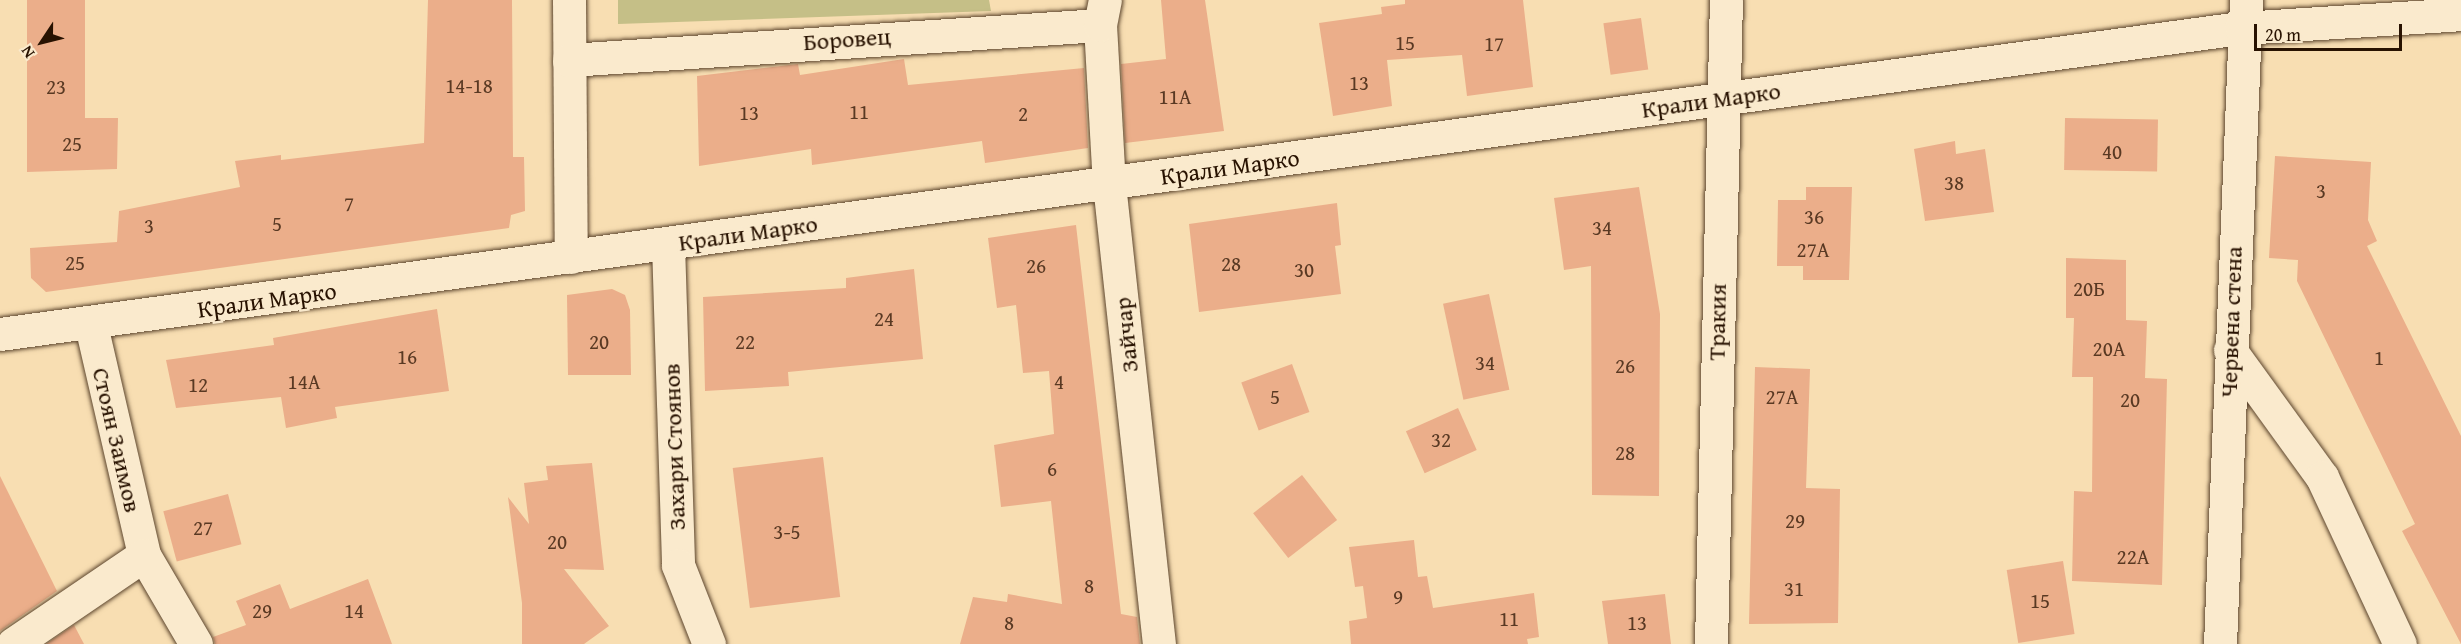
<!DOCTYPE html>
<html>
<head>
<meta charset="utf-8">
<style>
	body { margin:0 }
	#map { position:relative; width:2461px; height:644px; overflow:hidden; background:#f8deb2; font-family:"Gentium Book Plus",serif }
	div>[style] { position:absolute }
	.green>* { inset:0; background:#c5bf87 }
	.building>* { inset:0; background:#ebae8a; transform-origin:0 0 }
	.roads { filter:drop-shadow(0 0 2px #5c452d) drop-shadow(0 0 2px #5c452d) }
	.street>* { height:33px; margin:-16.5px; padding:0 16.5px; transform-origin:16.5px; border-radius:16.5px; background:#faeacd }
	span { translate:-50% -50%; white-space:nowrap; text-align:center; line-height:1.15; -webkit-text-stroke:5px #faeacd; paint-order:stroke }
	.number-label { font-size:21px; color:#593923 }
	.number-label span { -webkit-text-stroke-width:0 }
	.street-label { font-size:24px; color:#281201 }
	.north { position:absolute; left:12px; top:12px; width:60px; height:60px; -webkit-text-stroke:4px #faeacd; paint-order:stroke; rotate:235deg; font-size:16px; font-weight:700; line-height:24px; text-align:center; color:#281201 }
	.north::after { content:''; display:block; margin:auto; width:21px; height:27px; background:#281201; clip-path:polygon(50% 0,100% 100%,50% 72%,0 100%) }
	.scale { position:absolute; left:2254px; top:24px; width:148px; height:27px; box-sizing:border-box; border:3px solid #281201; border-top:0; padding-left:8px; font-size:18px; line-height:21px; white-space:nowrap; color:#281201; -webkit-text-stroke:4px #faeacd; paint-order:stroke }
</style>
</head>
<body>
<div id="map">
	<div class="green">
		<div style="clip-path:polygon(618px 0,989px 0,991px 11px,618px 24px)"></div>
	</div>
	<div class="building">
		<div style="clip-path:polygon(27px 0,85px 0,85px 118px,118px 118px,117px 169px,27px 172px)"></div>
		<div style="clip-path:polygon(428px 0,512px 0,513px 157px,524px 157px,525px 211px,511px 215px,509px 228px,46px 292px,31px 278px,30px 248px,117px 242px,119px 211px,240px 187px,235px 161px,281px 155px,281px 160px,424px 143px)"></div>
		<div style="clip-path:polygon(1161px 0,1205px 0,1224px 131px,1125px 143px,1121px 64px,1166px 59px)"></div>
		<div style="clip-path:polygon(1405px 0,1523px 0,1533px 87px,1467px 96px,1462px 55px,1387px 60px,1392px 106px,1333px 116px,1319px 23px,1382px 14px,1381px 7px,1405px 4px)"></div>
		<div style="left:1641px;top:18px;width:52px;height:38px;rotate:82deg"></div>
		<div style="clip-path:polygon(904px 59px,908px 85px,1084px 68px,1088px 148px,985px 163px,982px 141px,812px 165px,811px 149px,699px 166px,697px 76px,798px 64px,800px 75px)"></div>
		<div style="left:2065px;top:118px;width:93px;height:52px;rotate:1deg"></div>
		<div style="clip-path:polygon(1955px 141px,1956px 154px,1985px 149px,1994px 212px,1925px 221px,1914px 149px)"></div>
		<div style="clip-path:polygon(2275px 156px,2371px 162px,2368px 220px,2377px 241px,2367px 246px,2461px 436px,2461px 644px,2402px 531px,2415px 524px,2297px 281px,2298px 260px,2269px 258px)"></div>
		<div style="clip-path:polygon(1639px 187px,1660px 314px,1659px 496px,1592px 495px,1591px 266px,1564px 270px,1554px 198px)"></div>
		<div style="clip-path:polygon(1806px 187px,1852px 187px,1849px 280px,1803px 280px,1803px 266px,1777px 266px,1778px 200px,1806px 200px)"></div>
		<div style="clip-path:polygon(1337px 203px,1341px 245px,1335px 246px,1341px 294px,1199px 312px,1189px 224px)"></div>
		<div style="clip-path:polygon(1076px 225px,1121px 614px,1137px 617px,1140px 644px,960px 644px,973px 597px,1007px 602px,1008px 594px,1062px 604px,1051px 501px,1001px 507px,994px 445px,1054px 434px,1049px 371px,1023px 373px,1016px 305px,997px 308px,988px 238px)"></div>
		<div style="clip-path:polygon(2066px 258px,2126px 260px,2126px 320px,2147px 321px,2145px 378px,2167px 379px,2162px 585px,2072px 581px,2074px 491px,2092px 492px,2093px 377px,2072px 377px,2074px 318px,2066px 318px)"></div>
		<div style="clip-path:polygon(914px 269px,923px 359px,788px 372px,789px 386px,705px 391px,703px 297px,846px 288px,846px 278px)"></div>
		<div style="clip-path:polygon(612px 289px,625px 295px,630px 310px,631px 375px,568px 375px,567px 295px)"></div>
		<div style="left:1489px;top:294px;width:98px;height:47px;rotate:78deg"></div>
		<div style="clip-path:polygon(437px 309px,449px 391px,335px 407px,337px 418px,286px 428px,281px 397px,176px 408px,166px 360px,274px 345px,273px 338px)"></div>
		<div style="left:1292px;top:364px;width:51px;height:54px;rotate:70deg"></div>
		<div style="clip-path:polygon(1755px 367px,1810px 369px,1806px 488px,1840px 489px,1838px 623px,1749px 624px)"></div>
		<div style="left:1458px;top:408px;width:46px;height:57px;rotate:66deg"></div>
		<div style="left:823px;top:457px;width:141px;height:91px;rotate:83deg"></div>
		<div style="clip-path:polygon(592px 463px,604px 570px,564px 569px,609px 626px,584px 644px,522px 644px,522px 603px,508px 497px,529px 524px,524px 483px,548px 480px,546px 466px)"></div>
		<div style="left:1302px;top:475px;width:57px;height:62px;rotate:52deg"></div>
		<div style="clip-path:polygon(0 476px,57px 591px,0 631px)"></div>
		<div style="left:228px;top:494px;width:52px;height:67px;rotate:75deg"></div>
		<div style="clip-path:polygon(1414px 540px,1418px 577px,1427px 576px,1433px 608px,1534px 593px,1539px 637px,1527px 639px,1528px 644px,1351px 644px,1349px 621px,1367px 618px,1363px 586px,1355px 587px,1349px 547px)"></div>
		<div style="left:2063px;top:561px;width:74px;height:57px;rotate:81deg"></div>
		<div style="clip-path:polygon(368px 579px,392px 644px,215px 644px,213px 637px,246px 625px,236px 601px,280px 584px,290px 609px)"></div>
		<div style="clip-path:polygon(1665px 594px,1671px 644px,1608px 644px,1602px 601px)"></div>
		<div style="clip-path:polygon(74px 625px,84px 644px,46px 644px)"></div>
	</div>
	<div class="roads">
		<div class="street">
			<div style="left:569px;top:0;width:257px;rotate:89.6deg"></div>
			<div style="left:1100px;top:25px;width:159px;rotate:86.8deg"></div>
			<div style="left:1109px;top:184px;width:463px;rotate:83.8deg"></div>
			<div style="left:569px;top:60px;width:532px;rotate:-3.77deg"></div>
			<div style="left:1100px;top:25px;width:25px;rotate:-79deg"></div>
			<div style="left:668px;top:244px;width:321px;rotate:88.2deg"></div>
			<div style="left:678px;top:565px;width:85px;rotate:68.6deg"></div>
			<div style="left:91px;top:325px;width:236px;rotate:77deg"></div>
			<div style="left:144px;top:555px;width:103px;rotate:59.7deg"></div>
			<div style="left:0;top:334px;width:2262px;rotate:-7.78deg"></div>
			<div style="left:2241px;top:28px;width:220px;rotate:-3.6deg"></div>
			<div style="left:2230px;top:350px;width:157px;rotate:54.1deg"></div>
			<div style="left:2322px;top:477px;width:184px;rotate:65deg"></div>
			<div style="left:13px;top:644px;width:158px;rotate:-34.2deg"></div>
			<div style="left:1711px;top:644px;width:644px;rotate:-88.67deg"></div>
			<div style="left:2220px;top:644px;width:645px;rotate:-87.69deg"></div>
		</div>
	</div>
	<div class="number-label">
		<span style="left:1405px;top:43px">15</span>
		<span style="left:1494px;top:44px">17</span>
		<span style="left:1359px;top:83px">13</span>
		<span style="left:469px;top:86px">14-18</span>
		<span style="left:56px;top:87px">23</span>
		<span style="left:1175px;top:97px">11А</span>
		<span style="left:859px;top:112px">11</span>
		<span style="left:749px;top:113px">13</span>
		<span style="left:1023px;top:114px">2</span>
		<span style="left:72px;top:144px">25</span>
		<span style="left:2112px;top:152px">40</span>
		<span style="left:1954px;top:183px">38</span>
		<span style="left:2321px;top:191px">3</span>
		<span style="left:349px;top:204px">7</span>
		<span style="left:1814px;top:217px">36</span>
		<span style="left:277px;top:224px">5</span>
		<span style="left:149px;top:226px">3</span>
		<span style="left:1602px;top:228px">34</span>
		<span style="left:1813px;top:250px">27А</span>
		<span style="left:75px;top:263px">25</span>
		<span style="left:1231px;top:264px">28</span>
		<span style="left:1036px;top:266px">26</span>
		<span style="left:1304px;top:270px">30</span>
		<span style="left:2089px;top:289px">20Б</span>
		<span style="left:884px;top:319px">24</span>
		<span style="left:599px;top:342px">20</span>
		<span style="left:745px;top:342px">22</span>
		<span style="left:2109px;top:349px">20А</span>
		<span style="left:407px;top:357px">16</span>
		<span style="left:2379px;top:358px">1</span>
		<span style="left:1485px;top:363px">34</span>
		<span style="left:1625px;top:366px">26</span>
		<span style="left:304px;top:382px">14А</span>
		<span style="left:1059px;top:382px">4</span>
		<span style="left:198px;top:385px">12</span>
		<span style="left:1275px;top:397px">5</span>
		<span style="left:1782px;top:397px">27А</span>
		<span style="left:2130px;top:400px">20</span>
		<span style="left:1441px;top:440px">32</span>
		<span style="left:1625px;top:453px">28</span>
		<span style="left:1052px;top:469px">6</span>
		<span style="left:1795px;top:521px">29</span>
		<span style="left:203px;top:528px">27</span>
		<span style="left:787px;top:532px">3-5</span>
		<span style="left:557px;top:542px">20</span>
		<span style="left:2133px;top:557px">22А</span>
		<span style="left:1089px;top:586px">8</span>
		<span style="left:1794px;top:589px">31</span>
		<span style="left:1398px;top:597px">9</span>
		<span style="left:2040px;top:601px">15</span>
		<span style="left:262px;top:611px">29</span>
		<span style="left:354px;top:611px">14</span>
		<span style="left:1509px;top:619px">11</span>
		<span style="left:1009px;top:623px">8</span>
		<span style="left:1637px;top:623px">13</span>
	</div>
	<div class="street-label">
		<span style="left:847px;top:39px;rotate:-4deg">Боровец</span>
		<span style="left:1711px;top:100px;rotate:-8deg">Крали Марко</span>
		<span style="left:1230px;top:167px;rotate:-8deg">Крали Марко</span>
		<span style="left:748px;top:233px;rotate:-8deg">Крали Марко</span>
		<span style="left:267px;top:300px;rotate:-8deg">Крали Марко</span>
		<span style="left:1717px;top:322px;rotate:-89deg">Тракия</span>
		<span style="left:2231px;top:322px;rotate:-88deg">Червена стена</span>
		<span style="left:1126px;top:335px;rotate:-96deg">Зайчар</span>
		<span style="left:117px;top:440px;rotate:77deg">Стоян Заимов</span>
		<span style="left:674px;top:447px;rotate:-92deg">Захари Стоянов</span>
	</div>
	<div class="north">N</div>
	<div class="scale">20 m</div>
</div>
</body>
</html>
